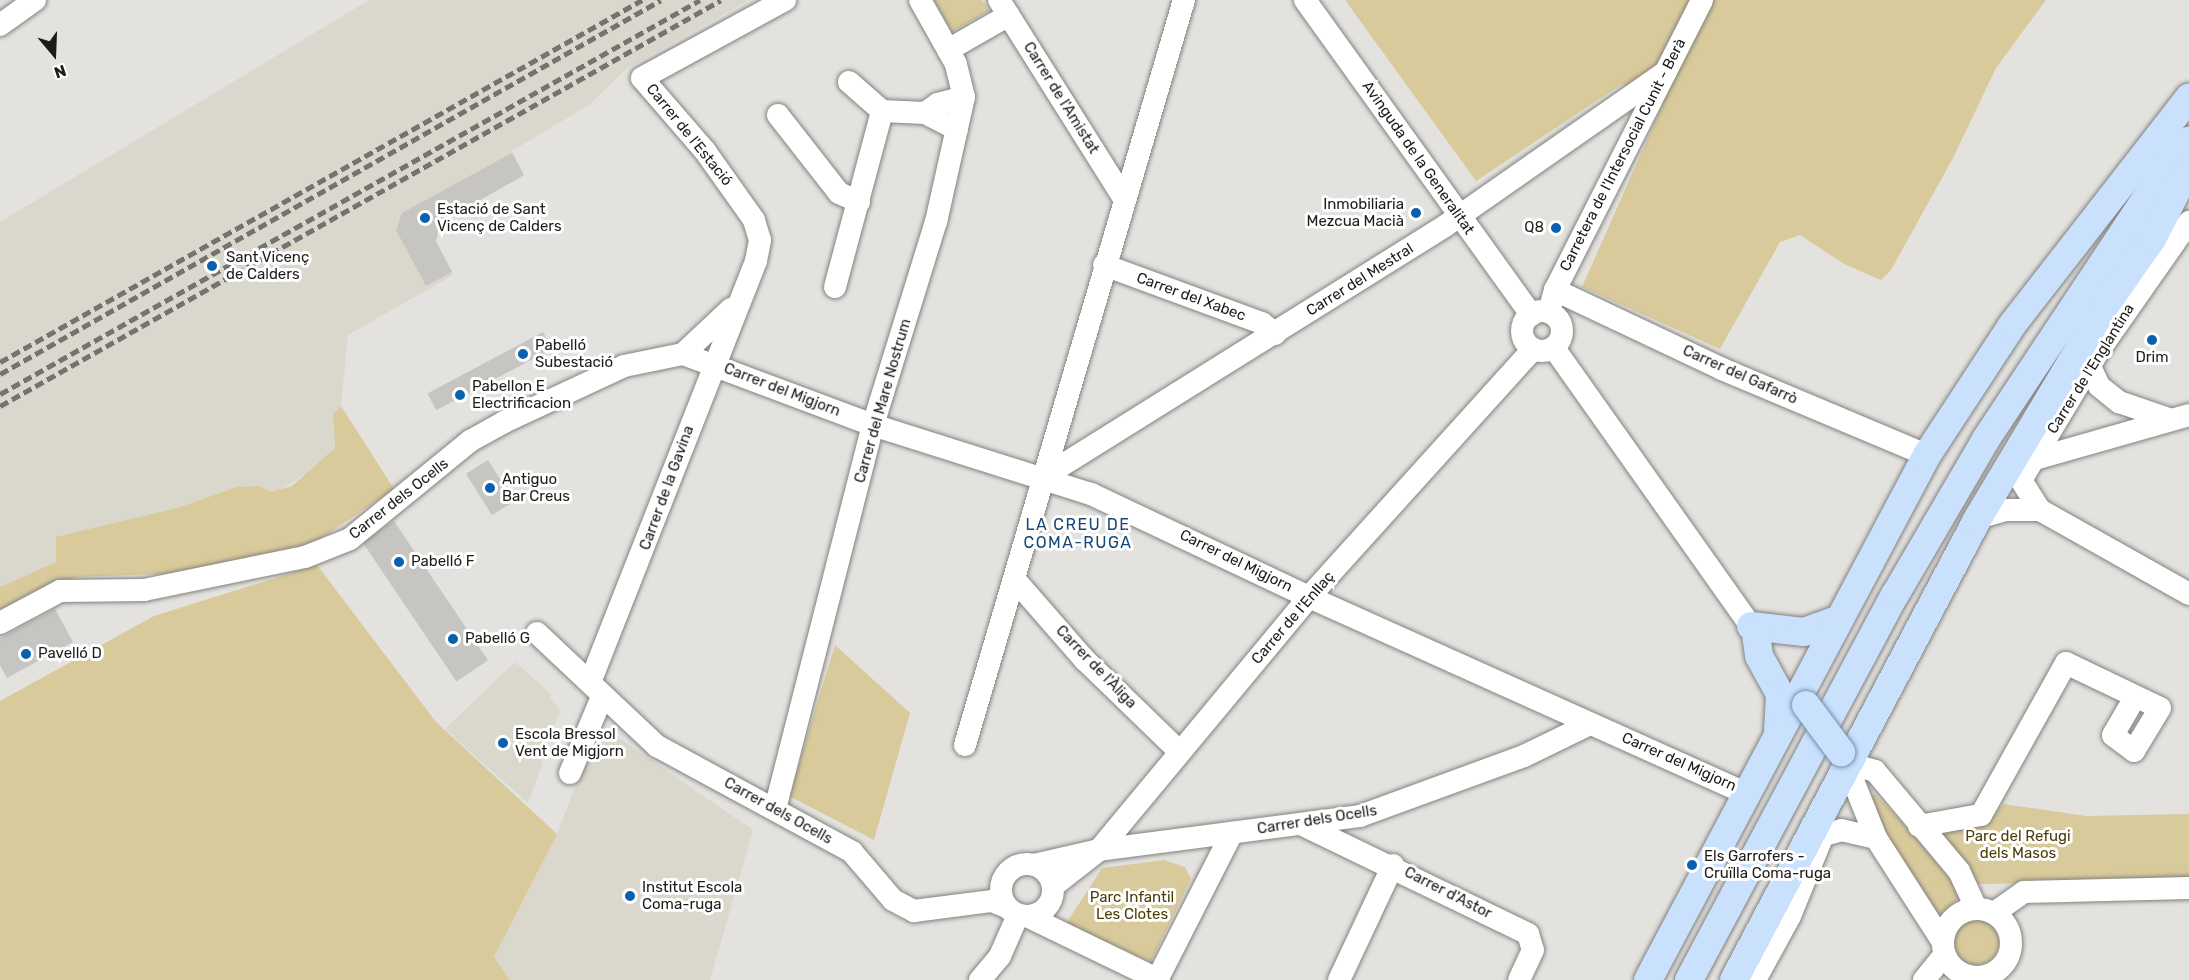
<!DOCTYPE html>
<html>
<head>
<meta charset="utf-8">
<style>
	body { margin:0 }
	#map { position:relative; width:2189px; height:980px; overflow:hidden; background:#e3e2df; font-family:Rubik,sans-serif }
	div>[style] { position:absolute }
	.built>* { inset:0; background:#dad7cd }
	.green>* { inset:0; background:#d9ca9b }
	.round { border-radius:50% }
	.building>* { inset:0; background:#c6c5c2; transform-origin:0 0 }
	.roads { filter:drop-shadow(0 0 2px #83827f) drop-shadow(0 0 2px #83827f) }
	.minor>* { height:22px; margin:-11px; padding:0 11px; transform-origin:11px; border-radius:11px; background:#fff }
	.minor>.ring { margin:-11px; padding:0; box-sizing:content-box; background:none; border:22px solid #fff; border-radius:50% }
	.major>* { height:28px; margin:-14px; padding:0 14px; transform-origin:14px; border-radius:14px; background:#c9e1fd }
	.rail>* { height:4.5px; margin-top:-2.25px; transform-origin:0; background:repeating-linear-gradient(90deg,#747371 0 9px,transparent 0 13.5px) }
	.bridges { filter:drop-shadow(0 0 2px #758fad) drop-shadow(0 0 2px #758fad) }
	.major-bridge>* { height:28px; margin:-14px; padding:0 14px; transform-origin:14px; border-radius:14px; background:#c9e1fd }
	.dots>* { width:16px; height:16px; translate:-50% -50%; box-sizing:border-box; border:3px solid #fff; border-radius:50% }
	span { translate:-50% -50%; white-space:nowrap; text-align:center; line-height:1.15; -webkit-text-stroke:6px #fff; paint-order:stroke }
	.street-label { font-size:15px; color:#1d1c1b }
	.poi-label { font-size:15px; color:#1d1c1b }
	.right { translate:-100% -50%; text-align:right }
	.left { translate:0 -50%; text-align:left }
	.park-label { font-size:15px; color:#4c3d04 }
	.neighbourhood-label { font-size:16px; color:#17487a; letter-spacing:1.5px }
	.north { position:absolute; left:24px; top:24px; width:60px; height:60px; -webkit-text-stroke:4px #fff; paint-order:stroke; rotate:161deg; font-size:16px; font-weight:700; line-height:24px; text-align:center; color:#1d1c1b }
	.north::after { content:''; display:block; margin:auto; width:21px; height:27px; background:#1d1c1b; clip-path:polygon(50% 0,100% 100%,50% 72%,0 100%) }
</style>
</head>
<body>
<div id="map">
	<div class="built">
		<div style="clip-path:polygon(369px 0,749px 0,627px 68px,589px 105px,512px 151px,524px 175px,440px 223px,436px 241px,453px 275px,348px 335px,341px 406px,333px 414px,335px 448px,320px 465px,281px 489px,270px 493px,260px 486px,237px 487px,177px 508px,0 587px,0 222px)"></div>
		<div style="clip-path:polygon(515px 662px,551px 694px,549px 698px,561px 710px,539px 756px,543px 762px,528px 803px,445px 729px)"></div>
		<div style="clip-path:polygon(596px 732px,616px 736px,753px 830px,710px 980px,510px 980px,494px 957px,557px 834px)"></div>
	</div>
	<div class="green">
		<div style="clip-path:polygon(934px 0,982px 0,989px 11px,952px 32px)"></div>
		<div style="clip-path:polygon(1345px 0,2046px 0,1996px 68px,1953px 158px,1891px 270px,1881px 280px,1844px 264px,1800px 235px,1780px 242px,1720px 349px,1582px 287px,1663px 104px,1622px 84px,1476px 181px)"></div>
		<div style="clip-path:polygon(341px 406px,394px 489px,311px 545px,216px 572px,76px 577px,0 614px,0 587px,56px 562px,56px 537px,177px 508px,237px 487px,260px 486px,270px 492px,292px 486px,335px 448px,333px 414px)"></div>
		<div style="clip-path:polygon(317px 565px,436px 722px,557px 834px,494px 957px,510px 980px,0 980px,0 701px,154px 616px)"></div>
		<div style="clip-path:polygon(835px 645px,910px 713px,874px 840px,789px 796px)"></div>
		<div style="clip-path:polygon(1875px 794px,1932px 854px,1956px 888px,1959px 897px,1942px 914px,1925px 910px,1867px 797px)"></div>
		<div style="clip-path:polygon(2004px 804px,2086px 816px,2189px 814px,2189px 881px,1973px 884px,1936px 832px,1982px 826px)"></div>
		<div style="clip-path:polygon(1164px 860px,1185px 867px,1191px 879px,1151px 962px,1066px 924px,1102px 868px)"></div>
		<div class="round" style="left:1953px;top:919px;width:46px;height:46px"></div>
	</div>
	<div class="building">
		<div style="clip-path:polygon(512px 153px,524px 175px,440px 223px,436px 241px,452px 272px,426px 286px,396px 230px,402px 213px)"></div>
		<div style="left:543px;top:332px;width:19px;height:131px;rotate:62deg"></div>
		<div style="left:488px;top:460px;width:49px;height:26px;rotate:58deg"></div>
		<div style="left:394px;top:521px;width:168px;height:38px;rotate:56deg"></div>
		<div style="clip-path:polygon(55px 609px,73px 642px,7px 678px,0 665px,0 638px)"></div>
	</div>
	<div class="roads">
		<div class="minor">
			<div style="left:999px;top:0;width:233px;rotate:57.8deg"></div>
			<div style="left:1305px;top:0;width:388px;rotate:54.3deg"></div>
			<div style="left:0;top:25px;width:43px;rotate:-35.5deg"></div>
			<div style="left:948px;top:50px;width:70px;rotate:-29.8deg"></div>
			<div style="left:849px;top:82px;width:44px;rotate:41.3deg"></div>
			<div style="left:882px;top:111px;width:43px;rotate:2.7deg"></div>
			<div style="left:925px;top:113px;width:36px;rotate:27deg"></div>
			<div style="left:925px;top:113px;width:16px;rotate:-35deg"></div>
			<div style="left:938px;top:104px;width:27px;rotate:-15deg"></div>
			<div style="left:778px;top:115px;width:99px;rotate:52deg"></div>
			<div style="left:839px;top:193px;width:22px;rotate:24deg"></div>
			<div style="left:1104px;top:265px;width:168px;rotate:20.2deg"></div>
			<div style="left:1262px;top:323px;width:17px;rotate:40deg"></div>
			<div style="left:835px;top:287px;width:182px;rotate:-75deg"></div>
			<div style="left:1555px;top:290px;width:185px;rotate:25.3deg"></div>
			<div style="left:1722px;top:369px;width:222px;rotate:22.8deg"></div>
			<div class="ring" style="left:1522px;top:311px;width:18px;height:18px"></div>
			<div style="left:1549px;top:312px;width:23px;rotate:-75deg"></div>
			<div style="left:1555px;top:290px;width:325px;rotate:-63.1deg"></div>
			<div style="left:1554px;top:348px;width:341px;rotate:54.7deg"></div>
			<div style="left:683px;top:354px;width:66px;rotate:-43.2deg"></div>
			<div style="left:2087px;top:360px;width:29px;rotate:65deg"></div>
			<div style="left:2099px;top:386px;width:26px;rotate:39deg"></div>
			<div style="left:2119px;top:402px;width:53px;rotate:18.8deg"></div>
			<div style="left:2035px;top:459px;width:160px;rotate:-15.9deg"></div>
			<div style="left:1045px;top:476px;width:472px;rotate:-32deg"></div>
			<div style="left:1445px;top:226px;width:269px;rotate:-34.9deg"></div>
			<div style="left:2021px;top:480px;width:149px;rotate:-59deg"></div>
			<div style="left:2098px;top:352px;width:159px;rotate:-55deg"></div>
			<div style="left:2021px;top:480px;width:36px;rotate:58deg"></div>
			<div style="left:2040px;top:510px;width:171px;rotate:29.4deg"></div>
			<div style="left:1978px;top:518px;width:29px;rotate:-16deg"></div>
			<div style="left:2006px;top:510px;width:34px"></div>
			<div style="left:1016px;top:581px;width:105px;rotate:48.9deg"></div>
			<div style="left:1085px;top:660px;width:131px;rotate:44.1deg"></div>
			<div style="left:0;top:623px;width:68px;rotate:-28.1deg"></div>
			<div style="left:60px;top:591px;width:84px;rotate:-0.7deg"></div>
			<div style="left:144px;top:590px;width:164px;rotate:-11.6deg"></div>
			<div style="left:305px;top:557px;width:48px;rotate:-21.8deg"></div>
			<div style="left:350px;top:539px;width:155px;rotate:-39.2deg"></div>
			<div style="left:470px;top:441px;width:39px;rotate:-29deg"></div>
			<div style="left:504px;top:422px;width:132px;rotate:-25deg"></div>
			<div style="left:624px;top:366px;width:60px;rotate:-11.5deg"></div>
			<div style="left:683px;top:354px;width:203px;rotate:20.5deg"></div>
			<div style="left:873px;top:425px;width:229px;rotate:17.6deg"></div>
			<div style="left:1091px;top:494px;width:241px;rotate:25.3deg"></div>
			<div style="left:1309px;top:597px;width:479px;rotate:24.2deg"></div>
			<div style="left:537px;top:633px;width:165px;rotate:43.3deg"></div>
			<div style="left:657px;top:746px;width:222px;rotate:28.5deg"></div>
			<div style="left:852px;top:852px;width:63px;rotate:49.5deg"></div>
			<div style="left:893px;top:900px;width:24px;rotate:28deg"></div>
			<div style="left:914px;top:911px;width:79px;rotate:-7.3deg"></div>
			<div style="left:992px;top:901px;width:16px;rotate:22deg"></div>
			<div style="left:591px;top:680px;width:450px;rotate:-68.5deg"></div>
			<div style="left:756px;top:261px;width:21px;rotate:-79deg"></div>
			<div style="left:760px;top:240px;width:21px;rotate:-107deg"></div>
			<div style="left:754px;top:220px;width:85px;rotate:-125.4deg"></div>
			<div style="left:705px;top:151px;width:96px;rotate:-130.8deg"></div>
			<div style="left:642px;top:78px;width:163px;rotate:-28.6deg"></div>
			<div style="left:965px;top:745px;width:777px;rotate:-73.62deg"></div>
			<div style="left:1846px;top:763px;width:81px;rotate:68.2deg"></div>
			<div style="left:1876px;top:838px;width:122px;rotate:57.3deg"></div>
			<div style="left:1846px;top:763px;width:30px;rotate:15deg"></div>
			<div style="left:1875px;top:771px;width:131px;rotate:50deg"></div>
			<div style="left:1959px;top:871px;width:41px;rotate:65.3deg"></div>
			<div style="left:570px;top:773px;width:82px;rotate:-67.2deg"></div>
			<div style="left:775px;top:809px;width:396px;rotate:-75.7deg"></div>
			<div style="left:873px;top:425px;width:213px;rotate:-72.8deg"></div>
			<div style="left:936px;top:222px;width:128px;rotate:-77.4deg"></div>
			<div style="left:964px;top:97px;width:34px;rotate:-104deg"></div>
			<div style="left:956px;top:64px;width:73px;rotate:-119.4deg"></div>
			<div style="left:1303px;top:825px;width:250px;rotate:25.8deg"></div>
			<div style="left:1528px;top:934px;width:17px;rotate:73deg"></div>
			<div style="left:1533px;top:950px;width:33px;rotate:115deg"></div>
			<div style="left:1919px;top:826px;width:63px;rotate:-10.1deg"></div>
			<div style="left:1981px;top:815px;width:174px;rotate:-60.8deg"></div>
			<div style="left:2066px;top:663px;width:104px;rotate:25.6deg"></div>
			<div style="left:2160px;top:708px;width:50px;rotate:121.2deg"></div>
			<div style="left:2134px;top:751px;width:26px;rotate:-143deg"></div>
			<div style="left:2113px;top:735px;width:42px;rotate:-59.7deg"></div>
			<div style="left:1807px;top:840px;width:35px;rotate:-16deg"></div>
			<div style="left:1841px;top:830px;width:36px;rotate:13deg"></div>
			<div class="ring" style="left:1001px;top:864px;width:30px;height:30px"></div>
			<div style="left:1034px;top:865px;width:67px;rotate:-13deg"></div>
			<div style="left:1099px;top:850px;width:263px;rotate:-7.4deg"></div>
			<div style="left:1360px;top:816px;width:175px;rotate:-20.1deg"></div>
			<div style="left:1524px;top:756px;width:73px;rotate:-25.9deg"></div>
			<div style="left:1053px;top:886px;width:58px;rotate:-38deg"></div>
			<div style="left:1099px;top:850px;width:329px;rotate:-50.3deg"></div>
			<div style="left:1309px;top:597px;width:334px;rotate:-47.9deg"></div>
			<div class="ring" style="left:1943px;top:909px;width:46px;height:46px"></div>
			<div style="left:1994px;top:913px;width:37px;rotate:-35deg"></div>
			<div style="left:2024px;top:892px;width:165px;rotate:-1.4deg"></div>
			<div style="left:1027px;top:916px;width:147px;rotate:25.9deg"></div>
			<div style="left:980px;top:980px;width:31px;rotate:-50deg"></div>
			<div style="left:1000px;top:956px;width:45px;rotate:-66.3deg"></div>
			<div style="left:1157px;top:980px;width:165px;rotate:-63deg"></div>
			<div style="left:1339px;top:980px;width:127px;rotate:-64.8deg"></div>
			<div style="left:1755px;top:980px;width:73px;rotate:-61.3deg"></div>
			<div style="left:1790px;top:916px;width:82px;rotate:-67.8deg"></div>
			<div style="left:1924px;top:980px;width:32px;rotate:-51deg"></div>
		</div>
		<div class="major">
			<div style="left:1751px;top:626px;width:53px;rotate:6.5deg"></div>
			<div style="left:1804px;top:632px;width:37px;rotate:-20deg"></div>
			<div style="left:1756px;top:634px;width:22px;rotate:82deg"></div>
			<div style="left:1759px;top:656px;width:43px;rotate:61.1deg"></div>
			<div style="left:1780px;top:694px;width:35px;rotate:93deg"></div>
			<div style="left:1648px;top:980px;width:595px;rotate:-62.01deg"></div>
			<div style="left:1927px;top:455px;width:155px;rotate:-56.8deg"></div>
			<div style="left:2012px;top:325px;width:288px;rotate:-52.1deg"></div>
			<div style="left:1689px;top:980px;width:437px;rotate:-61.9deg"></div>
			<div style="left:1895px;top:595px;width:181px;rotate:-59.7deg"></div>
			<div style="left:1986px;top:439px;width:300px;rotate:-56.4deg"></div>
			<div style="left:2152px;top:189px;width:61px;rotate:-52.4deg"></div>
			<div style="left:1734px;top:980px;width:522px;rotate:-62.16deg"></div>
			<div style="left:1978px;top:518px;width:247px;rotate:-59.1deg"></div>
			<div style="left:2105px;top:306px;width:82px;rotate:-55deg"></div>
			<div style="left:2152px;top:239px;width:81px;rotate:-62.8deg"></div>
		</div>
	</div>
	<div class="rail">
		<div style="left:0;top:362px;width:737px;rotate:-29.42deg"></div>
		<div style="left:0;top:374px;width:759px;rotate:-29.5deg"></div>
		<div style="left:0;top:394px;width:803px;rotate:-29.37deg"></div>
		<div style="left:0;top:406px;width:827px;rotate:-29.38deg"></div>
	</div>
	<div class="bridges">
		<div class="major-bridge">
			<div style="left:1806px;top:705px;width:59px;rotate:53.3deg"></div>
		</div>
	</div>
	<div class="dots">
		<div style="left:1416px;top:213px;background:#0860ae"></div>
		<div style="left:425px;top:218px;background:#0860ae"></div>
		<div style="left:1556px;top:228px;background:#0860ae"></div>
		<div style="left:212px;top:266px;background:#0860ae"></div>
		<div style="left:2152px;top:340px;background:#0860ae"></div>
		<div style="left:523px;top:354px;background:#0860ae"></div>
		<div style="left:460px;top:395px;background:#0860ae"></div>
		<div style="left:490px;top:488px;background:#0860ae"></div>
		<div style="left:399px;top:562px;background:#0860ae"></div>
		<div style="left:453px;top:639px;background:#0860ae"></div>
		<div style="left:26px;top:654px;background:#0860ae"></div>
		<div style="left:503px;top:743px;background:#0860ae"></div>
		<div style="left:1692px;top:865px;background:#0860ae"></div>
		<div style="left:630px;top:896px;background:#0860ae"></div>
	</div>
	<div class="street-label">
		<span style="left:1061px;top:98px;rotate:58deg">Carrer de l'Amistat</span>
		<span style="left:689px;top:135px;rotate:51deg">Carrer de l'Estació</span>
		<span style="left:1623px;top:155px;rotate:-63deg">Carretera de l'Intersocial Cunit - Berà</span>
		<span style="left:1418px;top:158px;rotate:55deg">Avinguda de la Generalitat</span>
		<span style="left:1360px;top:280px;rotate:-32deg">Carrer del Mestral</span>
		<span style="left:1191px;top:297px;rotate:20deg">Carrer del Xabec</span>
		<span style="left:2091px;top:369px;rotate:-58deg">Carrer de l'Englantina</span>
		<span style="left:1740px;top:375px;rotate:24deg">Carrer del Gafarrò</span>
		<span style="left:782px;top:390px;rotate:21deg">Carrer del Migjorn</span>
		<span style="left:883px;top:401px;rotate:-74deg">Carrer del Mare Nostrum</span>
		<span style="left:667px;top:488px;rotate:-70deg">Carrer de la Gavina</span>
		<span style="left:399px;top:499px;rotate:-38deg">Carrer dels Ocells</span>
		<span style="left:1236px;top:561px;rotate:26deg">Carrer del Migjorn</span>
		<span style="left:1293px;top:618px;rotate:-49deg">Carrer de l'Enllaç</span>
		<span style="left:1096px;top:667px;rotate:46deg">Carrer de l'Àliga</span>
		<span style="left:1679px;top:762px;rotate:24deg">Carrer del Migjorn</span>
		<span style="left:778px;top:811px;rotate:29deg">Carrer dels Ocells</span>
		<span style="left:1317px;top:820px;rotate:-9deg">Carrer dels Ocells</span>
		<span style="left:1448px;top:893px;rotate:27deg">Carrer d'Astor</span>
	</div>
	<div class="poi-label">
		<span class="right" style="left:1404px;top:213px">Inmobiliaria<br>Mezcua Macià</span>
		<span class="left" style="left:437px;top:218px">Estació de Sant<br>Vicenç de Calders</span>
		<span class="right" style="left:1544px;top:228px">Q8</span>
		<span class="left" style="left:226px;top:266px">Sant Vicenç<br>de Calders</span>
		<span class="left" style="left:535px;top:354px">Pabelló<br>Subestació</span>
		<span style="left:2152px;top:358px">Drim</span>
		<span class="left" style="left:472px;top:395px">Pabellon E<br>Electrificacion</span>
		<span class="left" style="left:502px;top:488px">Antiguo<br>Bar Creus</span>
		<span class="left" style="left:411px;top:562px">Pabelló F</span>
		<span class="left" style="left:465px;top:639px">Pabelló G</span>
		<span class="left" style="left:38px;top:654px">Pavelló D</span>
		<span class="left" style="left:515px;top:743px">Escola Bressol<br>Vent de Migjorn</span>
		<span class="left" style="left:1704px;top:865px">Els Garrofers -<br>Cruïlla Coma-ruga</span>
		<span class="left" style="left:642px;top:896px">Institut Escola<br>Coma-ruga</span>
	</div>
	<div class="park-label">
		<span style="left:2018px;top:845px">Parc del Refugi<br>dels Masos</span>
		<span style="left:1132px;top:906px">Parc Infantil<br>Les Clotes</span>
	</div>
	<div class="neighbourhood-label">
		<span style="left:1078px;top:534px">LA CREU DE<br>COMA-RUGA</span>
	</div>
	<div class="north">N</div>
</div>
</body>
</html>
